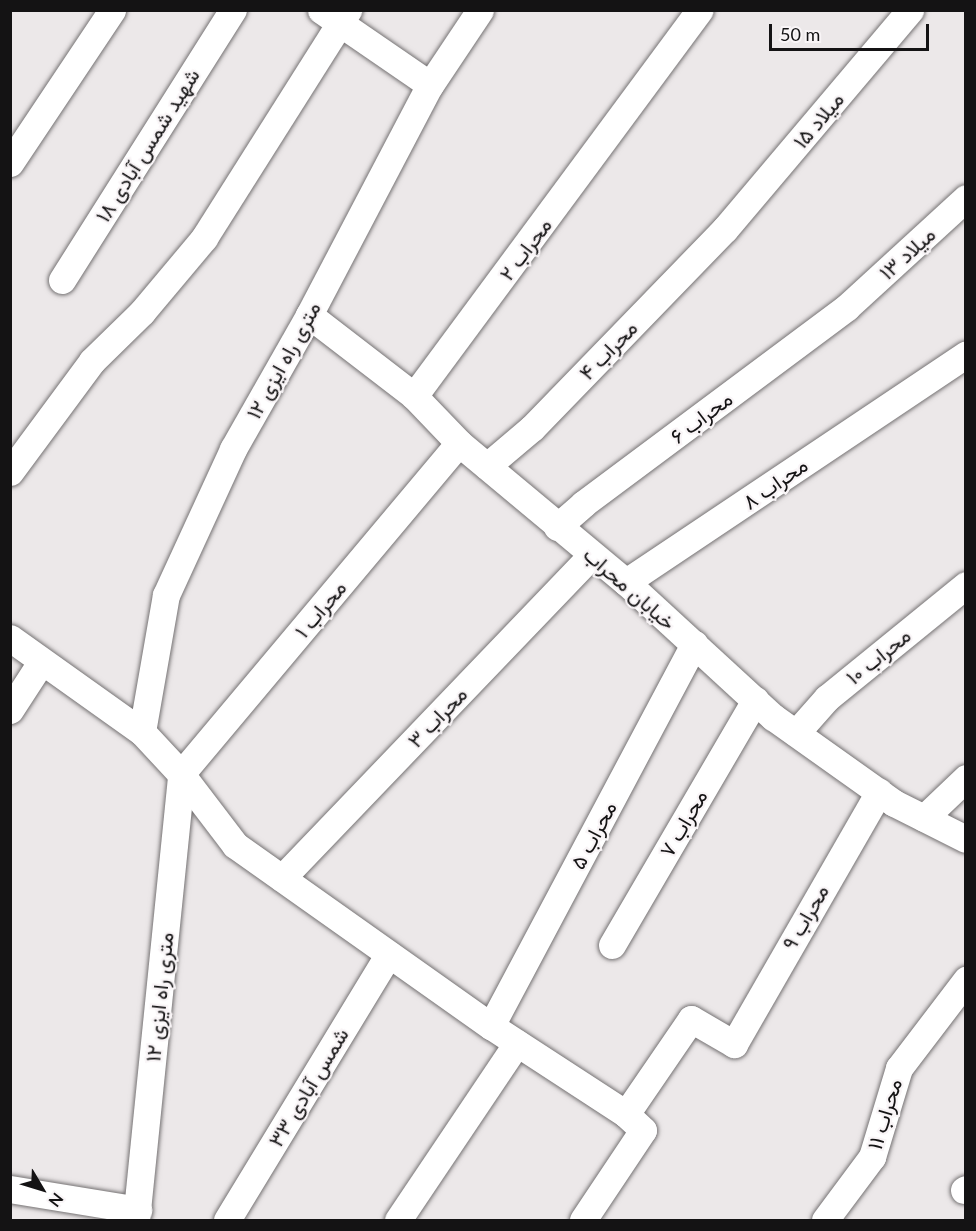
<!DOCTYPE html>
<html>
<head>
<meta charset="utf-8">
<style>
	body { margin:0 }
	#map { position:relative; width:976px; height:1231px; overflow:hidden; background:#ece8e9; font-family:Lato,Vazirmatn,sans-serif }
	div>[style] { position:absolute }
	.roads { filter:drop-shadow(0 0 2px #757273) drop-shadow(0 0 2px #757273) }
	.minor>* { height:27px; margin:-13.5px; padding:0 13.5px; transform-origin:13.5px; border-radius:13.5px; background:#fff }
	span { translate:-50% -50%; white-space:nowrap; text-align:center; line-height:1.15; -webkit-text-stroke:4.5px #f9f5f7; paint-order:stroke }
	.street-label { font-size:21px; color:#141314 }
	.frame { position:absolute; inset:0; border:12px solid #141314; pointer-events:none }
	.north { position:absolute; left:12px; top:1159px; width:60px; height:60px; -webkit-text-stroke:4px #f9f5f7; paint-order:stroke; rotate:128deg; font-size:16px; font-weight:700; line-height:24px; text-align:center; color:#141314 }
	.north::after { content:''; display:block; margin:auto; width:21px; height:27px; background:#141314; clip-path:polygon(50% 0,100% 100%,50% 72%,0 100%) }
	.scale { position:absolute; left:769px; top:24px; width:160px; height:27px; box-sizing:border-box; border:3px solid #141314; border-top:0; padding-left:8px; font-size:18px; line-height:21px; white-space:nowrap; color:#141314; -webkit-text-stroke:4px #f9f5f7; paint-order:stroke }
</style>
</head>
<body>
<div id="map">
	<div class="roads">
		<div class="minor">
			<div style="left:321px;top:10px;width:132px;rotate:34.5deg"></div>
			<div style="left:10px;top:163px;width:184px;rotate:-56.3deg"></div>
			<div style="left:62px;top:280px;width:320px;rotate:-57.7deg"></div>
			<div style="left:309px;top:315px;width:133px;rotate:37.6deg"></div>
			<div style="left:414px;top:396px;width:65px;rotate:46.2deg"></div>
			<div style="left:459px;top:443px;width:217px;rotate:39.8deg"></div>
			<div style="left:626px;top:582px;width:200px;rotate:42.6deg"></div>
			<div style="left:773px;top:717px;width:148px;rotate:35.4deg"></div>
			<div style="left:894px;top:803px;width:80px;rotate:26.6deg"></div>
			<div style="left:414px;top:396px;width:480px;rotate:-53.5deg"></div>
			<div style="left:487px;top:466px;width:59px;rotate:-40.2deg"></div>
			<div style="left:532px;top:428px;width:277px;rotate:-45.9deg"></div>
			<div style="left:725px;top:229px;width:287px;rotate:-49.8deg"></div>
			<div style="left:10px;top:472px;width:138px;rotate:-53.5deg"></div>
			<div style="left:92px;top:361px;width:70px;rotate:-44.4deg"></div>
			<div style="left:142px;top:312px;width:97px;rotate:-50deg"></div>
			<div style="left:204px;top:238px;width:270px;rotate:-57.7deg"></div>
			<div style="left:557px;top:527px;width:35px;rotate:-41deg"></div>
			<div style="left:583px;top:504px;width:329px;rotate:-36.7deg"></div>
			<div style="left:847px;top:307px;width:161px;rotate:-42.5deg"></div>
			<div style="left:626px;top:582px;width:409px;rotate:-33.8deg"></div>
			<div style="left:10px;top:638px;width:162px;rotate:35.5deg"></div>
			<div style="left:142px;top:732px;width:57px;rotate:47.1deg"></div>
			<div style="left:181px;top:774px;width:89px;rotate:52.7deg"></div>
			<div style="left:235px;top:845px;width:314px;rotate:35.3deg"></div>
			<div style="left:491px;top:1026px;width:161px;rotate:33.1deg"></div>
			<div style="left:626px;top:1114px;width:115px;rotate:-55.6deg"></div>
			<div style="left:691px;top:1019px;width:50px;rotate:30.2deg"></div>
			<div style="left:734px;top:1044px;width:291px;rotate:-60.1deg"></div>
			<div style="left:10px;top:710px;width:57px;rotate:-57.1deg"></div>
			<div style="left:142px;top:732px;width:139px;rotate:-80.1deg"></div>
			<div style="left:166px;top:595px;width:161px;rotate:-65.3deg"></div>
			<div style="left:233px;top:449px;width:154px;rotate:-60.4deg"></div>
			<div style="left:309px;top:315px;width:260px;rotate:-62.3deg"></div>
			<div style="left:430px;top:85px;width:90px;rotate:-56.3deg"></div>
			<div style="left:796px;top:733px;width:47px;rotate:-48.5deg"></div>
			<div style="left:827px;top:698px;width:179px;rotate:-39.1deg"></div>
			<div style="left:181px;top:774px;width:432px;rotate:-50deg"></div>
			<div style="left:924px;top:818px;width:58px;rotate:-43.6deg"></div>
			<div style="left:282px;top:878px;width:448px;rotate:-46.2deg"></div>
			<div style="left:612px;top:945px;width:284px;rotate:-59.7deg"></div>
			<div style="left:491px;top:1026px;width:433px;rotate:-62deg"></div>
			<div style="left:10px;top:1189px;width:130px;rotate:9.3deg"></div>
			<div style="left:964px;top:1190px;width:2px;rotate:-27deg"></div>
			<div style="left:136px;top:1220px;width:448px;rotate:-84.2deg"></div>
			<div style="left:227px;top:1220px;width:311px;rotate:-58.7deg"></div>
			<div style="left:398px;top:1220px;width:213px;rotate:-56.1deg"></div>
			<div style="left:583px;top:1220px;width:108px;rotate:-56.3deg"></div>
			<div style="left:643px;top:1130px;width:23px;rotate:-137deg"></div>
			<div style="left:825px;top:1220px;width:79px;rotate:-53.3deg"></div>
			<div style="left:872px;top:1157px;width:93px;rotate:-73.1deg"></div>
			<div style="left:899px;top:1068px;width:111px;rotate:-52.7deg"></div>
		</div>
	</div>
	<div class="street-label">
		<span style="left:818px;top:120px;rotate:-50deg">میلاد ۱۵</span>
		<span style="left:147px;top:145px;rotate:-58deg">شهید شمس آبادی ۱۸</span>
		<span style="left:525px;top:249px;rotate:-53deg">محراب ۲</span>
		<span style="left:907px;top:253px;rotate:-42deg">میلاد ۱۳</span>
		<span style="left:608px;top:350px;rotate:-46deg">محراب ۴</span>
		<span style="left:283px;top:360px;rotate:-61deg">۱۲ متری راه ایزی</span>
		<span style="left:701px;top:417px;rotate:-37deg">محراب ۶</span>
		<span style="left:775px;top:483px;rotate:-35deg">محراب ۸</span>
		<span style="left:630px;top:588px;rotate:41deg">خیابان محراب</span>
		<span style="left:320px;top:609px;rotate:-50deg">محراب ۱</span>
		<span style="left:878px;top:656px;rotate:-39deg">محراب ۱۰</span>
		<span style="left:437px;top:717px;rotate:-46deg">محراب ۳</span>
		<span style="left:683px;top:823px;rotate:-60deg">محراب ۷</span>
		<span style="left:593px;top:835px;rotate:-62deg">محراب ۵</span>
		<span style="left:805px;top:917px;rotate:-60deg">محراب ۹</span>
		<span style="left:159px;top:997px;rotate:-84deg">۱۲ متری راه ایزی</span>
		<span style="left:308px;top:1087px;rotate:-59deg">شمس آبادی ۳۳</span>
		<span style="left:884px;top:1114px;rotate:-73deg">محراب ۱۱</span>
	</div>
	<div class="frame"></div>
	<div class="north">N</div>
	<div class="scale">50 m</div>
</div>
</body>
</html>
